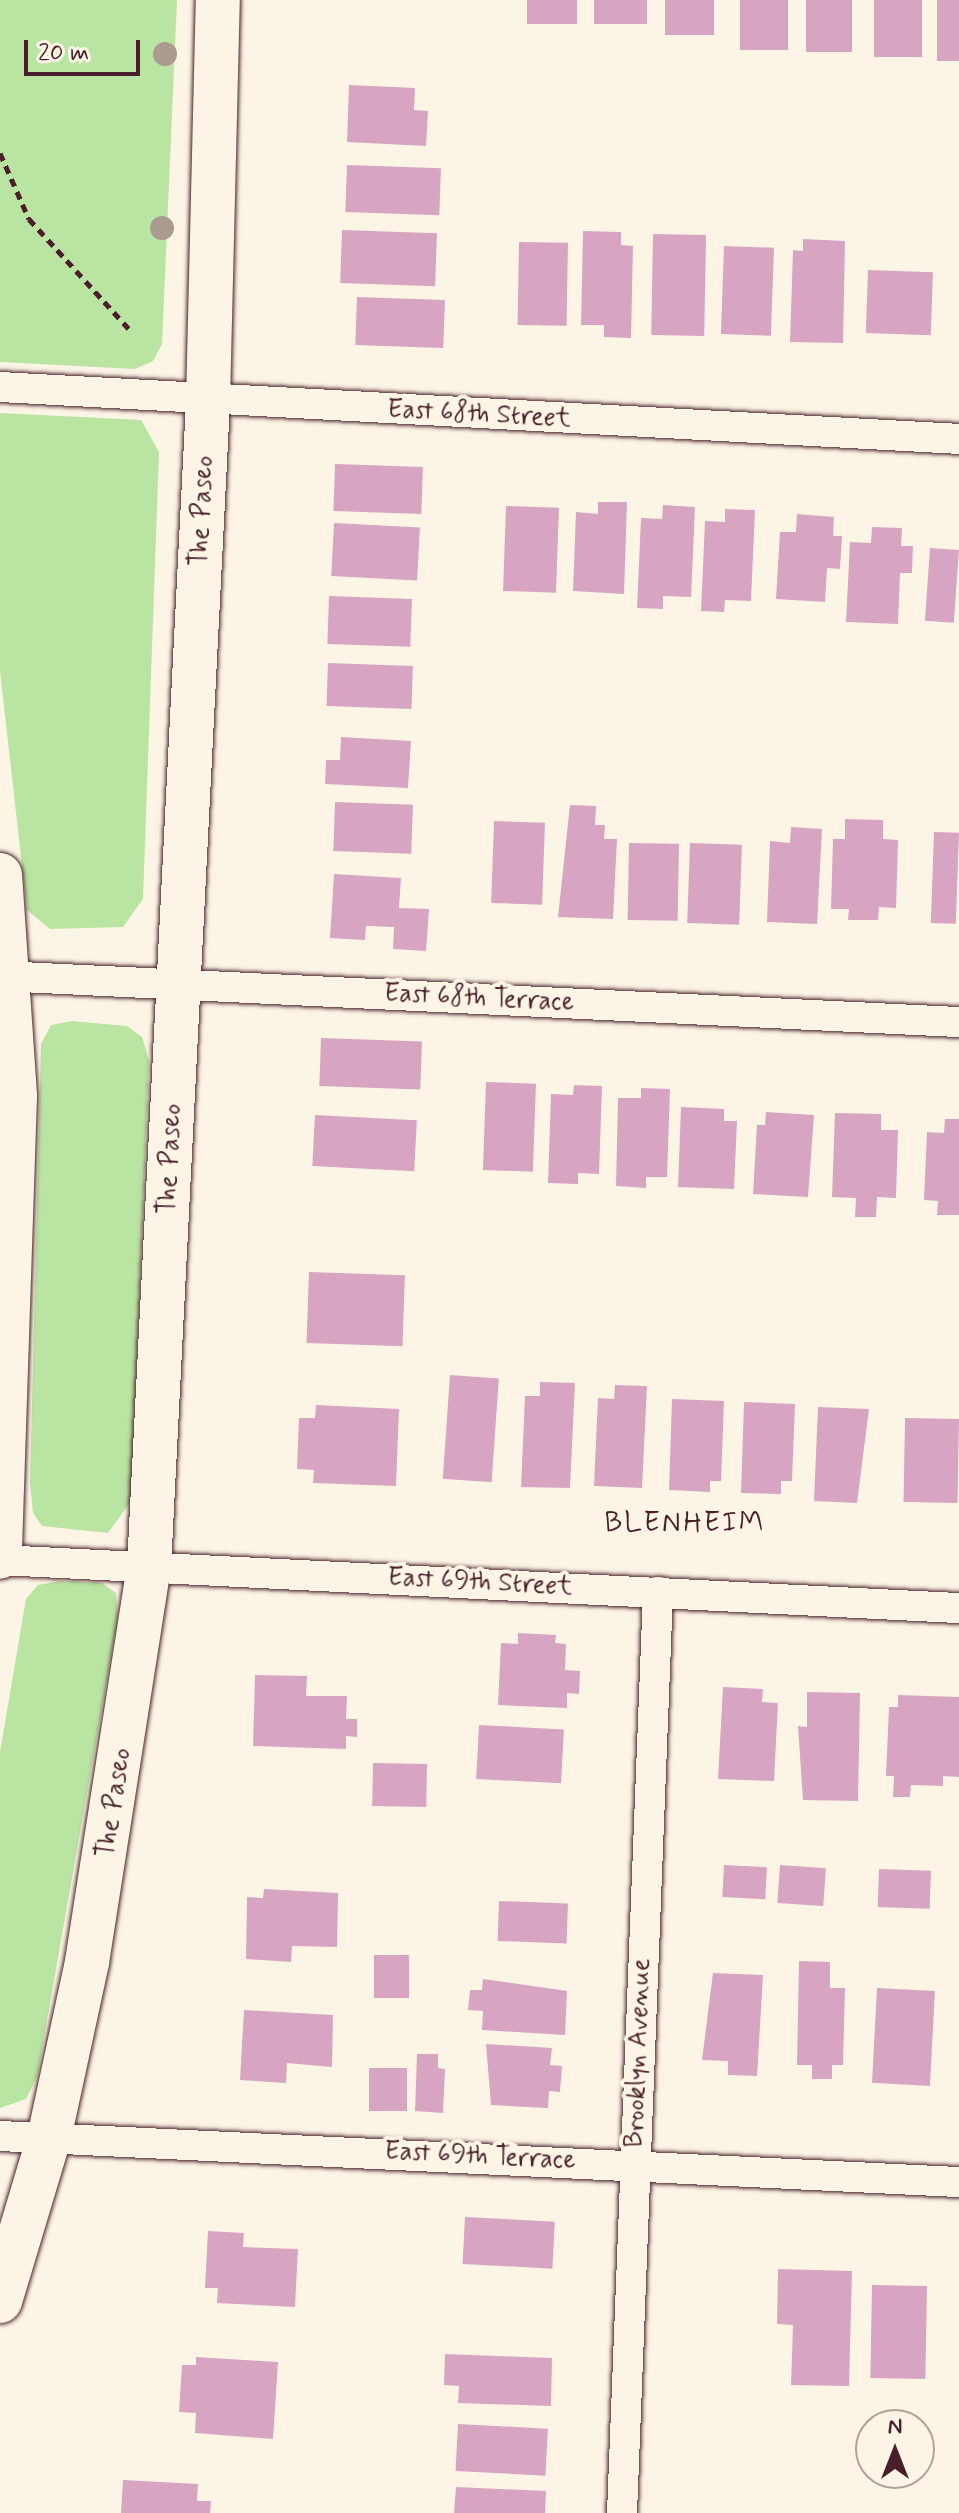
<!DOCTYPE html>
<html>
<head>
<meta charset="utf-8">
<style>
	body { margin:0 }
	#map { position:relative; width:959px; height:2513px; overflow:hidden; background:#fcf5e5; font-family:Mynerve,sans-serif }
	div>[style] { position:absolute }
	.green>* { inset:0; background:#b9e4a1 }
	.building>* { inset:0; background:#d7a5c2; transform-origin:0 0 }
	.path>* { height:5px; margin-top:-2.5px; transform-origin:0; background:repeating-linear-gradient(90deg,#4a1f2b 0 8px,transparent 0 14px) }
	.roads { filter:drop-shadow(0 0 2px #4a1f2b) drop-shadow(0 0 2px #4a1f2b) }
	.minor>* { height:30px; margin:-15px; padding:0 15px; transform-origin:15px; border-radius:15px; background:#fcf5e5 }
	.secondary>* { height:44px; margin:-22px; padding:0 22px; transform-origin:22px; border-radius:22px; background:#fcf5e5 }
	.trees>* { width:24px; height:24px; margin:-12px; border-radius:50%; background:#aa9a8f }
	span { translate:-50% -50%; white-space:nowrap; text-align:center; line-height:1.15; -webkit-text-stroke:8px #fcf5e5; paint-order:stroke }
	.street-label { font-size:26px; color:#4a1f2b }
	.neighbourhood-label { font-size:28px; color:#4a1f2b; letter-spacing:2px }
	.north { position:absolute; left:855px; top:2409px; width:80px; height:80px; box-sizing:border-box; background:#fcf5e5; border:2px solid #b59f9b; border-radius:50%; rotate:0deg; font-size:22px; font-weight:700; line-height:32px; text-align:center; color:#4a1f2b }
	.north::after { content:''; display:block; margin:auto; width:28px; height:36px; background:#4a1f2b; clip-path:polygon(50% 0,100% 100%,50% 72%,0 100%) }
	.scale { position:absolute; left:24px; top:40px; width:116px; height:36px; box-sizing:border-box; border:4px solid #4a1f2b; border-top:0; padding-left:10px; font-size:24px; line-height:28px; white-space:nowrap; color:#4a1f2b; -webkit-text-stroke:6px #fcf5e5; paint-order:stroke }
</style>
</head>
<body>
<div id="map">
	<div class="green">
		<div style="clip-path:polygon(0 0,177px 0,162px 344px,153px 361px,135px 369px,0 362px)"></div>
		<div style="clip-path:polygon(0 413px,141px 420px,159px 452px,143px 899px,123px 927px,50px 929px,27px 910px,0 671px)"></div>
		<div style="clip-path:polygon(72px 1021px,127px 1026px,142px 1037px,149px 1060px,131px 1501px,108px 1533px,42px 1526px,33px 1513px,30px 1483px,41px 1044px,51px 1025px)"></div>
		<div style="clip-path:polygon(61px 1581px,102px 1583px,116px 1593px,118px 1616px,37px 2077px,26px 2099px,0 2108px,0 1752px,26px 1599px,38px 1585px)"></div>
	</div>
	<div class="building">
		<div style="left:527px;top:0;width:50px;height:24px"></div>
		<div style="left:594px;top:0;width:53px;height:24px"></div>
		<div style="left:665px;top:0;width:49px;height:35px"></div>
		<div style="left:740px;top:0;width:48px;height:50px"></div>
		<div style="left:806px;top:0;width:46px;height:52px"></div>
		<div style="left:874px;top:0;width:48px;height:57px"></div>
		<div style="left:937px;top:0;width:22px;height:61px"></div>
		<div style="clip-path:polygon(349px 85px,415px 88px,414px 110px,428px 111px,426px 146px,347px 142px)"></div>
		<div style="left:347px;top:165px;width:94px;height:47px;rotate:2deg"></div>
		<div style="left:342px;top:230px;width:95px;height:53px;rotate:2deg"></div>
		<div style="clip-path:polygon(583px 231px,621px 232px,621px 245px,633px 246px,631px 338px,604px 337px,604px 325px,581px 325px)"></div>
		<div style="left:653px;top:234px;width:53px;height:101px;rotate:1deg"></div>
		<div style="clip-path:polygon(803px 239px,845px 241px,843px 343px,790px 342px,793px 250px,803px 251px)"></div>
		<div style="left:519px;top:242px;width:49px;height:83px;rotate:1deg"></div>
		<div style="left:724px;top:246px;width:50px;height:88px;rotate:2deg"></div>
		<div style="left:868px;top:270px;width:65px;height:63px;rotate:2deg"></div>
		<div style="left:357px;top:297px;width:88px;height:48px;rotate:2deg"></div>
		<div style="left:335px;top:464px;width:88px;height:47px;rotate:2deg"></div>
		<div style="clip-path:polygon(598px 502px,627px 502px,624px 594px,573px 591px,576px 512px,598px 514px)"></div>
		<div style="clip-path:polygon(663px 505px,695px 507px,691px 597px,663px 596px,663px 609px,637px 608px,641px 518px,662px 519px)"></div>
		<div style="left:506px;top:506px;width:53px;height:85px;rotate:2deg"></div>
		<div style="clip-path:polygon(725px 509px,755px 510px,751px 601px,725px 600px,724px 612px,701px 611px,705px 521px,725px 522px)"></div>
		<div style="clip-path:polygon(797px 514px,834px 517px,833px 536px,842px 536px,840px 569px,827px 568px,825px 602px,776px 599px,780px 532px,796px 532px)"></div>
		<div style="left:334px;top:523px;width:86px;height:53px;rotate:3deg"></div>
		<div style="clip-path:polygon(872px 527px,902px 528px,901px 546px,913px 546px,912px 573px,900px 573px,898px 624px,846px 622px,850px 542px,871px 543px)"></div>
		<div style="left:930px;top:548px;width:29px;height:73px;rotate:4deg"></div>
		<div style="left:329px;top:596px;width:83px;height:48px;rotate:2deg"></div>
		<div style="left:328px;top:663px;width:85px;height:43px;rotate:2deg"></div>
		<div style="clip-path:polygon(341px 737px,411px 741px,408px 788px,325px 784px,326px 760px,340px 760px)"></div>
		<div style="left:335px;top:802px;width:78px;height:49px;rotate:2deg"></div>
		<div style="clip-path:polygon(570px 805px,596px 806px,595px 825px,605px 825px,604px 839px,617px 839px,613px 919px,558px 917px)"></div>
		<div style="clip-path:polygon(845px 819px,883px 820px,883px 839px,898px 840px,896px 908px,879px 907px,878px 920px,848px 920px,849px 909px,831px 909px,833px 839px,845px 839px)"></div>
		<div style="left:494px;top:821px;width:51px;height:82px;rotate:2deg"></div>
		<div style="clip-path:polygon(791px 827px,822px 829px,817px 924px,767px 922px,770px 841px,790px 843px)"></div>
		<div style="left:934px;top:832px;width:25px;height:91px;rotate:2deg"></div>
		<div style="left:629px;top:843px;width:50px;height:77px;rotate:1deg"></div>
		<div style="left:690px;top:843px;width:52px;height:80px;rotate:2deg"></div>
		<div style="clip-path:polygon(334px 874px,401px 878px,399px 908px,429px 909px,426px 951px,393px 949px,394px 927px,366px 926px,365px 940px,330px 938px)"></div>
		<div style="left:321px;top:1038px;width:101px;height:48px;rotate:2deg"></div>
		<div style="left:486px;top:1082px;width:50px;height:88px;rotate:2deg"></div>
		<div style="clip-path:polygon(574px 1085px,602px 1086px,599px 1174px,578px 1173px,578px 1184px,548px 1183px,551px 1094px,573px 1095px)"></div>
		<div style="clip-path:polygon(641px 1088px,670px 1089px,667px 1177px,646px 1177px,646px 1188px,616px 1186px,618px 1098px,641px 1098px)"></div>
		<div style="clip-path:polygon(681px 1107px,724px 1109px,724px 1121px,737px 1121px,734px 1189px,678px 1187px)"></div>
		<div style="clip-path:polygon(766px 1112px,814px 1115px,808px 1197px,753px 1194px,757px 1125px,765px 1125px)"></div>
		<div style="clip-path:polygon(835px 1113px,881px 1114px,881px 1130px,898px 1130px,896px 1198px,877px 1197px,876px 1217px,855px 1217px,856px 1198px,832px 1197px)"></div>
		<div style="left:315px;top:1115px;width:102px;height:51px;rotate:3deg"></div>
		<div style="clip-path:polygon(945px 1119px,959px 1119px,959px 1215px,937px 1215px,938px 1201px,924px 1200px,927px 1132px,944px 1133px)"></div>
		<div style="left:309px;top:1272px;width:96px;height:71px;rotate:2deg"></div>
		<div style="left:450px;top:1375px;width:49px;height:104px;rotate:4deg"></div>
		<div style="clip-path:polygon(540px 1382px,575px 1383px,570px 1488px,521px 1487px,525px 1396px,540px 1396px)"></div>
		<div style="clip-path:polygon(615px 1385px,647px 1386px,642px 1488px,594px 1486px,598px 1398px,614px 1399px)"></div>
		<div style="clip-path:polygon(672px 1399px,724px 1401px,721px 1481px,710px 1481px,710px 1492px,669px 1490px)"></div>
		<div style="clip-path:polygon(744px 1402px,795px 1404px,792px 1481px,781px 1481px,781px 1494px,741px 1493px)"></div>
		<div style="clip-path:polygon(316px 1405px,399px 1409px,396px 1486px,313px 1483px,314px 1470px,297px 1469px,299px 1418px,315px 1418px)"></div>
		<div style="clip-path:polygon(818px 1407px,869px 1409px,857px 1503px,814px 1501px)"></div>
		<div style="left:905px;top:1418px;width:54px;height:84px;rotate:1deg"></div>
		<div style="clip-path:polygon(518px 1633px,556px 1635px,555px 1643px,566px 1644px,565px 1670px,580px 1671px,579px 1694px,567px 1693px,567px 1708px,498px 1705px,501px 1643px,518px 1644px)"></div>
		<div style="clip-path:polygon(255px 1675px,307px 1676px,306px 1696px,347px 1696px,346px 1719px,357px 1719px,357px 1737px,346px 1736px,346px 1749px,253px 1746px)"></div>
		<div style="clip-path:polygon(723px 1687px,763px 1689px,762px 1702px,778px 1703px,774px 1781px,718px 1779px)"></div>
		<div style="clip-path:polygon(807px 1692px,860px 1693px,858px 1801px,803px 1800px,798px 1726px,807px 1727px)"></div>
		<div style="clip-path:polygon(898px 1695px,959px 1697px,959px 1777px,943px 1776px,943px 1786px,911px 1785px,910px 1797px,893px 1797px,894px 1776px,886px 1776px,889px 1707px,898px 1707px)"></div>
		<div style="left:479px;top:1725px;width:85px;height:54px;rotate:3deg"></div>
		<div style="left:373px;top:1763px;width:54px;height:43px;rotate:1deg"></div>
		<div style="left:724px;top:1865px;width:43px;height:32px;rotate:3deg"></div>
		<div style="left:780px;top:1865px;width:46px;height:38px;rotate:4deg"></div>
		<div style="left:879px;top:1869px;width:52px;height:38px;rotate:2deg"></div>
		<div style="clip-path:polygon(264px 1889px,338px 1893px,337px 1947px,292px 1946px,291px 1962px,246px 1959px,247px 1897px,263px 1898px)"></div>
		<div style="left:499px;top:1901px;width:69px;height:40px;rotate:2deg"></div>
		<div style="left:374px;top:1955px;width:35px;height:43px"></div>
		<div style="clip-path:polygon(799px 1961px,830px 1962px,830px 1988px,845px 1988px,843px 2065px,832px 2065px,832px 2079px,812px 2079px,812px 2065px,797px 2065px)"></div>
		<div style="clip-path:polygon(713px 1973px,763px 1975px,757px 2076px,728px 2075px,728px 2061px,702px 2060px)"></div>
		<div style="clip-path:polygon(483px 1979px,567px 1991px,565px 2035px,482px 2030px,483px 2011px,468px 2010px,470px 1990px,482px 1990px)"></div>
		<div style="left:877px;top:1988px;width:58px;height:95px;rotate:3deg"></div>
		<div style="clip-path:polygon(244px 2010px,333px 2015px,332px 2067px,287px 2063px,286px 2083px,240px 2080px)"></div>
		<div style="clip-path:polygon(486px 2044px,552px 2048px,550px 2065px,562px 2066px,560px 2092px,549px 2091px,548px 2108px,491px 2105px)"></div>
		<div style="clip-path:polygon(417px 2054px,438px 2054px,438px 2068px,445px 2069px,443px 2113px,415px 2111px)"></div>
		<div style="left:369px;top:2068px;width:38px;height:43px"></div>
		<div style="left:465px;top:2217px;width:90px;height:47px;rotate:3deg"></div>
		<div style="clip-path:polygon(208px 2231px,244px 2233px,243px 2247px,298px 2249px,295px 2307px,217px 2303px,218px 2288px,205px 2288px)"></div>
		<div style="clip-path:polygon(778px 2269px,852px 2271px,849px 2386px,791px 2385px,793px 2325px,777px 2324px)"></div>
		<div style="left:872px;top:2285px;width:55px;height:93px;rotate:1deg"></div>
		<div style="clip-path:polygon(445px 2354px,552px 2358px,551px 2406px,458px 2403px,459px 2386px,444px 2385px)"></div>
		<div style="clip-path:polygon(196px 2357px,278px 2362px,273px 2439px,195px 2433px,196px 2413px,179px 2412px,182px 2365px,196px 2365px)"></div>
		<div style="left:458px;top:2424px;width:90px;height:47px;rotate:3deg"></div>
		<div style="clip-path:polygon(123px 2480px,198px 2484px,197px 2501px,211px 2501px,210px 2513px,121px 2513px)"></div>
		<div style="clip-path:polygon(456px 2487px,546px 2491px,545px 2513px,454px 2513px)"></div>
	</div>
	<div class="path">
		<div style="left:0;top:153px;width:72px;rotate:66.3deg"></div>
		<div style="left:29px;top:219px;width:149px;rotate:47.7deg"></div>
	</div>
	<div class="roads">
		<div class="minor">
			<div style="left:0;top:387px;width:960px;rotate:3.1deg"></div>
			<div style="left:0;top:976px;width:960px;rotate:2.75deg"></div>
			<div style="left:0;top:1560px;width:960px;rotate:2.87deg"></div>
			<div style="left:0;top:2136px;width:960px;rotate:2.75deg"></div>
			<div style="left:622px;top:2513px;width:922px;rotate:-87.76deg"></div>
		</div>
		<div class="secondary">
			<div style="left:0;top:875px;width:222px;rotate:86.1deg"></div>
			<div style="left:15px;top:1096px;width:461px;rotate:91.9deg"></div>
			<div style="left:0;top:2301px;width:170px;rotate:-73.3deg"></div>
			<div style="left:49px;top:2138px;width:180px;rotate:-77.8deg"></div>
			<div style="left:87px;top:1962px;width:400px;rotate:-81.1deg"></div>
			<div style="left:149px;top:1567px;width:1167px;rotate:-87.1deg"></div>
			<div style="left:208px;top:401px;width:401px;rotate:-88.6deg"></div>
		</div>
	</div>
	<div class="trees">
		<div style="left:165px;top:54px"></div>
		<div style="left:162px;top:228px"></div>
	</div>
	<div class="street-label">
		<span style="left:479px;top:415px;rotate:3deg">East 68th Street</span>
		<span style="left:203px;top:511px;rotate:-87deg">The Paseo</span>
		<span style="left:479px;top:999px;rotate:3deg">East 68th Terrace</span>
		<span style="left:171px;top:1159px;rotate:-87deg">The Paseo</span>
		<span style="left:480px;top:1583px;rotate:3deg">East 69th Street</span>
		<span style="left:115px;top:1803px;rotate:-81deg">The Paseo</span>
		<span style="left:639px;top:2053px;rotate:-88deg">Brooklyn Avenue</span>
		<span style="left:480px;top:2157px;rotate:3deg">East 69th Terrace</span>
	</div>
	<div class="neighbourhood-label">
		<span style="left:685px;top:1524px">BLENHEIM</span>
	</div>
	<div class="north">N</div>
	<div class="scale">20 m</div>
</div>
</body>
</html>
